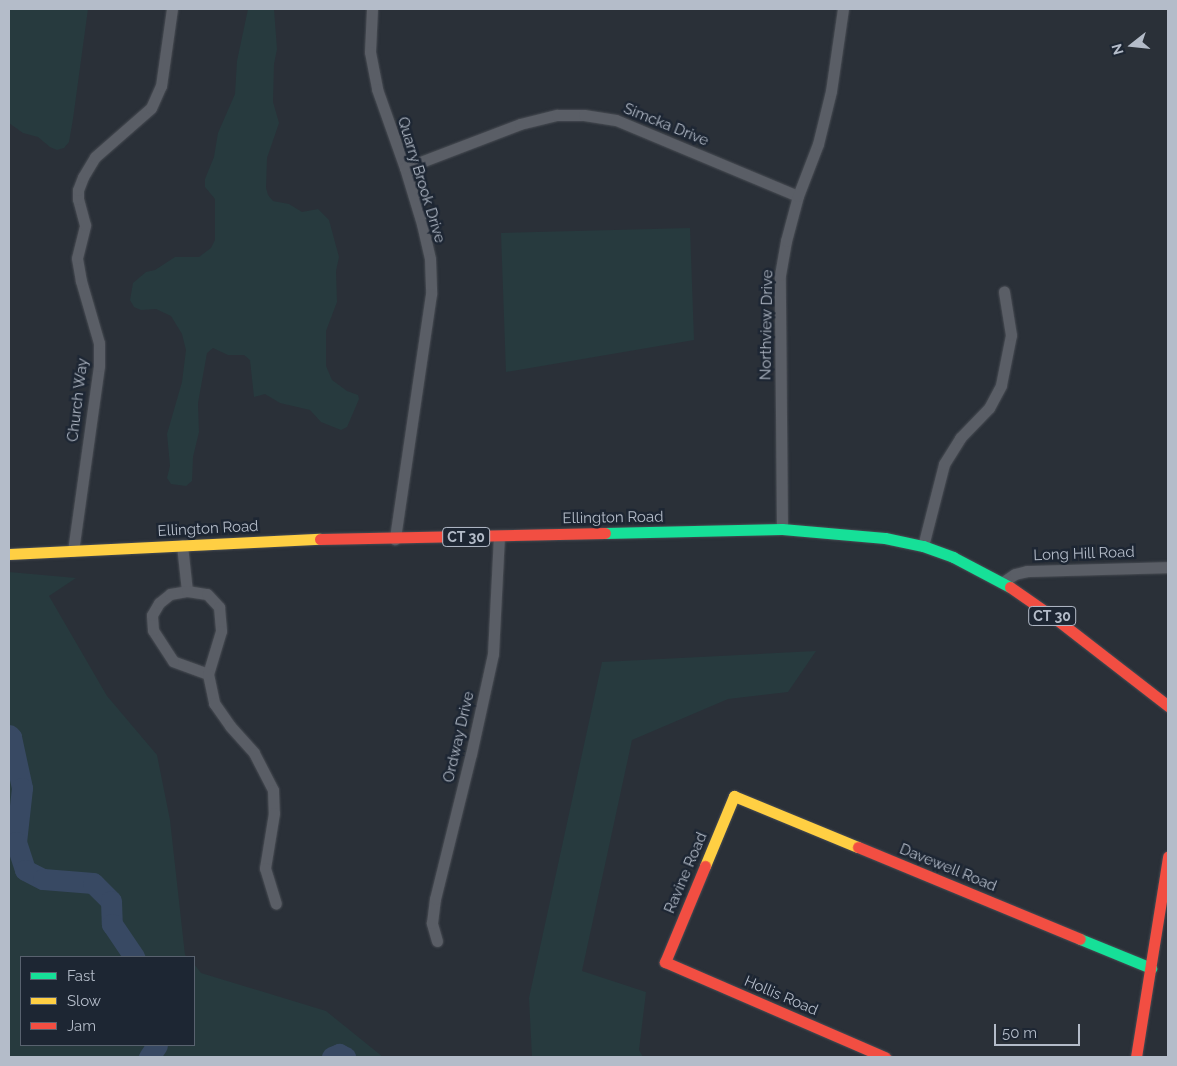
<!DOCTYPE html>
<html>
<head>
<meta charset="utf-8">
<style>
	body { margin:0 }
	#map { position:relative; width:1177px; height:1066px; overflow:hidden; background:#2a3038; font-family:Raleway,sans-serif }
	div>[style] { position:absolute }
	.green>* { inset:0; background:#273a3e }
	.river>* { height:21px; margin:-10.5px; padding:0 10.5px; transform-origin:10.5px; border-radius:10.5px; background:#384963 }
	.roads { filter:drop-shadow(0 0 1px #484c53) drop-shadow(0 0 1px #484c53) }
	.street>* { height:11px; margin:-5.5px; padding:0 5.5px; transform-origin:5.5px; border-radius:5.5px; background:#5a5e66 }
	.fast>* { height:11px; margin:-5.5px; padding:0 5.5px; transform-origin:5.5px; border-radius:5.5px; background:#16e098 }
	.slow>* { height:11px; margin:-5.5px; padding:0 5.5px; transform-origin:5.5px; border-radius:5.5px; background:#ffcf43 }
	.jam>* { height:11px; margin:-5.5px; padding:0 5.5px; transform-origin:5.5px; border-radius:5.5px; background:#f24e42 }
	span { translate:-50% -50%; white-space:nowrap; text-align:center; line-height:1.15; -webkit-text-stroke:5px #1d2633; paint-order:stroke }
	.shield-label span { padding:1px 4px; background:#1d2633; border:1px solid; border-radius:4px; -webkit-text-stroke-width:0 }
	.shield-label { font-size:14px; color:#b4bcc9; font-weight:700 }
	.street-label { font-size:15px; color:#b4bcc9 }
	.frame { position:absolute; inset:0; border:10px solid #b4bcc9; pointer-events:none }
	.legend { position:absolute; left:20px; top:956px; width:175px; height:90px; box-sizing:border-box; background:#1d2633; border:1px solid #59626f; margin:0; padding:6px 9px; list-style:none; font-size:15px; color:#b4bcc9 }
	.legend li { display:flex; align-items:center; gap:10px; height:25px }
	.legend b { width:25px; border:1px solid #59626f }
	.north { position:absolute; left:1107px; top:20px; width:50px; height:50px; -webkit-text-stroke:4px #1d2633; paint-order:stroke; rotate:254deg; font-size:14px; font-weight:700; line-height:20px; text-align:center; color:#b4bcc9 }
	.north::after { content:''; display:block; margin:auto; width:18px; height:22px; background:#b4bcc9; clip-path:polygon(50% 0,100% 100%,50% 72%,0 100%) }
	.scale { position:absolute; left:994px; top:1024px; width:86px; height:22px; box-sizing:border-box; border:2px solid #b4bcc9; border-top:0; padding-left:6px; font-size:15px; line-height:18px; white-space:nowrap; color:#b4bcc9; -webkit-text-stroke:4px #1d2633; paint-order:stroke }
</style>
</head>
<body>
<div id="map">
	<div class="green">
		<div style="clip-path:polygon(9px 9px,88px 9px,73px 119px,69px 142px,64px 148px,57px 150px,50px 147px,38px 137px,23px 133px,9px 123px)"></div>
		<div style="clip-path:polygon(248px 9px,274px 9px,277px 49px,274px 64px,273px 102px,279px 123px,267px 158px,266px 188px,268px 195px,273px 201px,289px 204px,302px 212px,318px 209px,329px 220px,339px 257px,336px 271px,337px 302px,326px 331px,326px 366px,332px 380px,347px 391px,358px 395px,359px 399px,347px 427px,341px 430px,321px 422px,310px 410px,280px 403px,265px 394px,254px 397px,250px 360px,244px 355px,228px 355px,213px 348px,207px 353px,198px 403px,199px 432px,193px 457px,192px 481px,186px 486px,171px 484px,167px 478px,170px 466px,167px 434px,182px 382px,186px 350px,182px 334px,171px 316px,156px 309px,141px 310px,134px 307px,130px 300px,133px 283px,146px 272px,155px 270px,175px 257px,199px 257px,211px 248px,215px 240px,215px 199px,205px 187px,205px 179px,214px 157px,218px 133px,235px 94px,237px 61px)"></div>
		<div style="clip-path:polygon(690px 228px,694px 340px,506px 372px,501px 233px)"></div>
		<div style="clip-path:polygon(9px 572px,76px 578px,49px 596px,107px 696px,157px 755px,170px 820px,185px 955px,187px 957px,21px 957px,21px 1045px,194px 1045px,194px 964px,201px 973px,326px 1011px,383px 1057px,9px 1057px)"></div>
		<div style="clip-path:polygon(816px 651px,788px 692px,728px 699px,632px 740px,582px 971px,646px 992px,639px 1050px,643px 1057px,532px 1057px,529px 998px,602px 662px)"></div>
	</div>
	<div class="river">
		<div style="left:9px;top:735px;width:3px;rotate:45deg"></div>
		<div style="left:11px;top:737px;width:52px;rotate:77.8deg"></div>
		<div style="left:22px;top:788px;width:54px;rotate:96.3deg"></div>
		<div style="left:16px;top:842px;width:29px;rotate:72deg"></div>
		<div style="left:25px;top:870px;width:20px;rotate:27deg"></div>
		<div style="left:43px;top:879px;width:50px;rotate:4.6deg"></div>
		<div style="left:93px;top:883px;width:25px;rotate:45deg"></div>
		<div style="left:111px;top:901px;width:23px;rotate:88deg"></div>
		<div style="left:112px;top:924px;width:40px;rotate:56deg"></div>
		<div style="left:149px;top:1057px;width:14px;rotate:-56deg"></div>
		<div style="left:332px;top:1057px;width:8px;rotate:-23deg"></div>
		<div style="left:339px;top:1054px;width:7px;rotate:27deg"></div>
	</div>
	<div class="roads">
		<div class="street">
			<div style="left:372px;top:9px;width:43px;rotate:92.7deg"></div>
			<div style="left:370px;top:52px;width:38px;rotate:79deg"></div>
			<div style="left:377px;top:89px;width:84px;rotate:70.5deg"></div>
			<div style="left:405px;top:168px;width:59px;rotate:73.1deg"></div>
			<div style="left:422px;top:224px;width:36px;rotate:77deg"></div>
			<div style="left:430px;top:259px;width:35px;rotate:88deg"></div>
			<div style="left:431px;top:294px;width:248px;rotate:98.4deg"></div>
			<div style="left:405px;top:168px;width:123px;rotate:-20.9deg"></div>
			<div style="left:520px;top:124px;width:38px;rotate:-14deg"></div>
			<div style="left:557px;top:115px;width:27px"></div>
			<div style="left:584px;top:115px;width:32px;rotate:9deg"></div>
			<div style="left:616px;top:120px;width:197px;rotate:22.7deg"></div>
			<div style="left:782px;top:529px;width:254px;rotate:-90.5deg"></div>
			<div style="left:780px;top:275px;width:35px;rotate:-80deg"></div>
			<div style="left:786px;top:241px;width:47px;rotate:-75.1deg"></div>
			<div style="left:798px;top:196px;width:56px;rotate:-69deg"></div>
			<div style="left:818px;top:144px;width:55px;rotate:-76.2deg"></div>
			<div style="left:831px;top:91px;width:83px;rotate:-81.7deg"></div>
			<div style="left:182px;top:545px;width:46px;rotate:83.8deg"></div>
			<div style="left:923px;top:546px;width:85px;rotate:-75.6deg"></div>
			<div style="left:944px;top:464px;width:31px;rotate:-58deg"></div>
			<div style="left:960px;top:438px;width:42px;rotate:-46deg"></div>
			<div style="left:989px;top:408px;width:26px;rotate:-62deg"></div>
			<div style="left:1001px;top:385px;width:51px;rotate:-78.7deg"></div>
			<div style="left:1011px;top:335px;width:44px;rotate:-99.2deg"></div>
			<div style="left:73px;top:551px;width:187px;rotate:-82deg"></div>
			<div style="left:99px;top:366px;width:23px;rotate:-90deg"></div>
			<div style="left:99px;top:343px;width:65px;rotate:-106.2deg"></div>
			<div style="left:81px;top:281px;width:23px;rotate:-100deg"></div>
			<div style="left:77px;top:258px;width:34px;rotate:-76deg"></div>
			<div style="left:85px;top:225px;width:27px;rotate:-105deg"></div>
			<div style="left:78px;top:199px;width:9px;rotate:-90deg"></div>
			<div style="left:78px;top:190px;width:14px;rotate:-69deg"></div>
			<div style="left:83px;top:177px;width:23px;rotate:-59deg"></div>
			<div style="left:95px;top:157px;width:74px;rotate:-41.2deg"></div>
			<div style="left:151px;top:108px;width:24px;rotate:-66deg"></div>
			<div style="left:161px;top:86px;width:78px;rotate:-81.9deg"></div>
			<div style="left:1003px;top:582px;width:14px;rotate:-34deg"></div>
			<div style="left:1015px;top:574px;width:12px;rotate:-14deg"></div>
			<div style="left:1027px;top:571px;width:141px;rotate:-1.6deg"></div>
			<div style="left:208px;top:674px;width:37px;rotate:-160deg"></div>
			<div style="left:173px;top:661px;width:37px;rotate:-123deg"></div>
			<div style="left:153px;top:630px;width:15px;rotate:-94deg"></div>
			<div style="left:152px;top:615px;width:14px;rotate:-60deg"></div>
			<div style="left:159px;top:603px;width:14px;rotate:-39deg"></div>
			<div style="left:170px;top:594px;width:17px;rotate:-10deg"></div>
			<div style="left:187px;top:591px;width:20px;rotate:9deg"></div>
			<div style="left:207px;top:594px;width:18px;rotate:47deg"></div>
			<div style="left:219px;top:607px;width:24px;rotate:85deg"></div>
			<div style="left:221px;top:631px;width:45px;rotate:106.8deg"></div>
			<div style="left:208px;top:674px;width:30px;rotate:78deg"></div>
			<div style="left:214px;top:703px;width:28px;rotate:55deg"></div>
			<div style="left:230px;top:726px;width:36px;rotate:48deg"></div>
			<div style="left:254px;top:753px;width:42px;rotate:62.8deg"></div>
			<div style="left:273px;top:790px;width:23px;rotate:88deg"></div>
			<div style="left:274px;top:813px;width:56px;rotate:99.3deg"></div>
			<div style="left:265px;top:868px;width:37px;rotate:73deg"></div>
			<div style="left:437px;top:941px;width:19px;rotate:-106deg"></div>
			<div style="left:432px;top:923px;width:24px;rotate:-83deg"></div>
			<div style="left:435px;top:899px;width:149px;rotate:-76.1deg"></div>
			<div style="left:471px;top:754px;width:102px;rotate:-77.6deg"></div>
			<div style="left:493px;top:654px;width:118px;rotate:-87.1deg"></div>
		</div>
		<div class="fast">
			<div style="left:605px;top:533px;width:177px;rotate:-1.3deg"></div>
			<div style="left:782px;top:529px;width:103px;rotate:5deg"></div>
			<div style="left:885px;top:538px;width:39px;rotate:12deg"></div>
			<div style="left:923px;top:546px;width:32px;rotate:20deg"></div>
			<div style="left:953px;top:557px;width:64px;rotate:27.8deg"></div>
			<div style="left:1080px;top:939px;width:77px;rotate:22.2deg"></div>
		</div>
		<div class="slow">
			<div style="left:9px;top:554px;width:311px;rotate:-2.8deg"></div>
			<div style="left:705px;top:866px;width:76px;rotate:-67.5deg"></div>
			<div style="left:734px;top:796px;width:134px;rotate:22.4deg"></div>
		</div>
		<div class="jam">
			<div style="left:320px;top:539px;width:285px;rotate:-1.2deg"></div>
			<div style="left:1010px;top:587px;width:56px;rotate:34.8deg"></div>
			<div style="left:1056px;top:619px;width:142px;rotate:37.8deg"></div>
			<div style="left:858px;top:847px;width:240px;rotate:22.5deg"></div>
			<div style="left:705px;top:866px;width:104px;rotate:112.6deg"></div>
			<div style="left:665px;top:962px;width:240px;rotate:23.4deg"></div>
			<div style="left:1136px;top:1057px;width:203px;rotate:-80.9deg"></div>
		</div>
	</div>
	<div class="shield-label">
		<span style="left:466px;top:537px">CT 30</span>
		<span style="left:1052px;top:616px">CT 30</span>
	</div>
	<div class="street-label">
		<span style="left:666px;top:125px;rotate:22deg">Simcka Drive</span>
		<span style="left:421px;top:180px;rotate:73deg">Quarry Brook Drive</span>
		<span style="left:767px;top:325px;rotate:-89deg">Northview Drive</span>
		<span style="left:78px;top:400px;rotate:-83deg">Church Way</span>
		<span style="left:613px;top:518px;rotate:-1deg">Ellington Road</span>
		<span style="left:208px;top:529px;rotate:-3deg">Ellington Road</span>
		<span style="left:1084px;top:554px;rotate:-2deg">Long Hill Road</span>
		<span style="left:459px;top:737px;rotate:-77deg">Ordway Drive</span>
		<span style="left:948px;top:868px;rotate:22deg">Davewell Road</span>
		<span style="left:686px;top:873px;rotate:-67deg">Ravine Road</span>
		<span style="left:781px;top:996px;rotate:23deg">Hollis Road</span>
	</div>
	<div class="frame"></div>
	<ul class="legend">
	<li><b style="height:6px;background:#16e098"></b>Fast</li>
	<li><b style="height:6px;background:#ffcf43"></b>Slow</li>
	<li><b style="height:6px;background:#f24e42"></b>Jam</li>
	</ul>
	<div class="north">N</div>
	<div class="scale">50 m</div>
</div>
</body>
</html>
